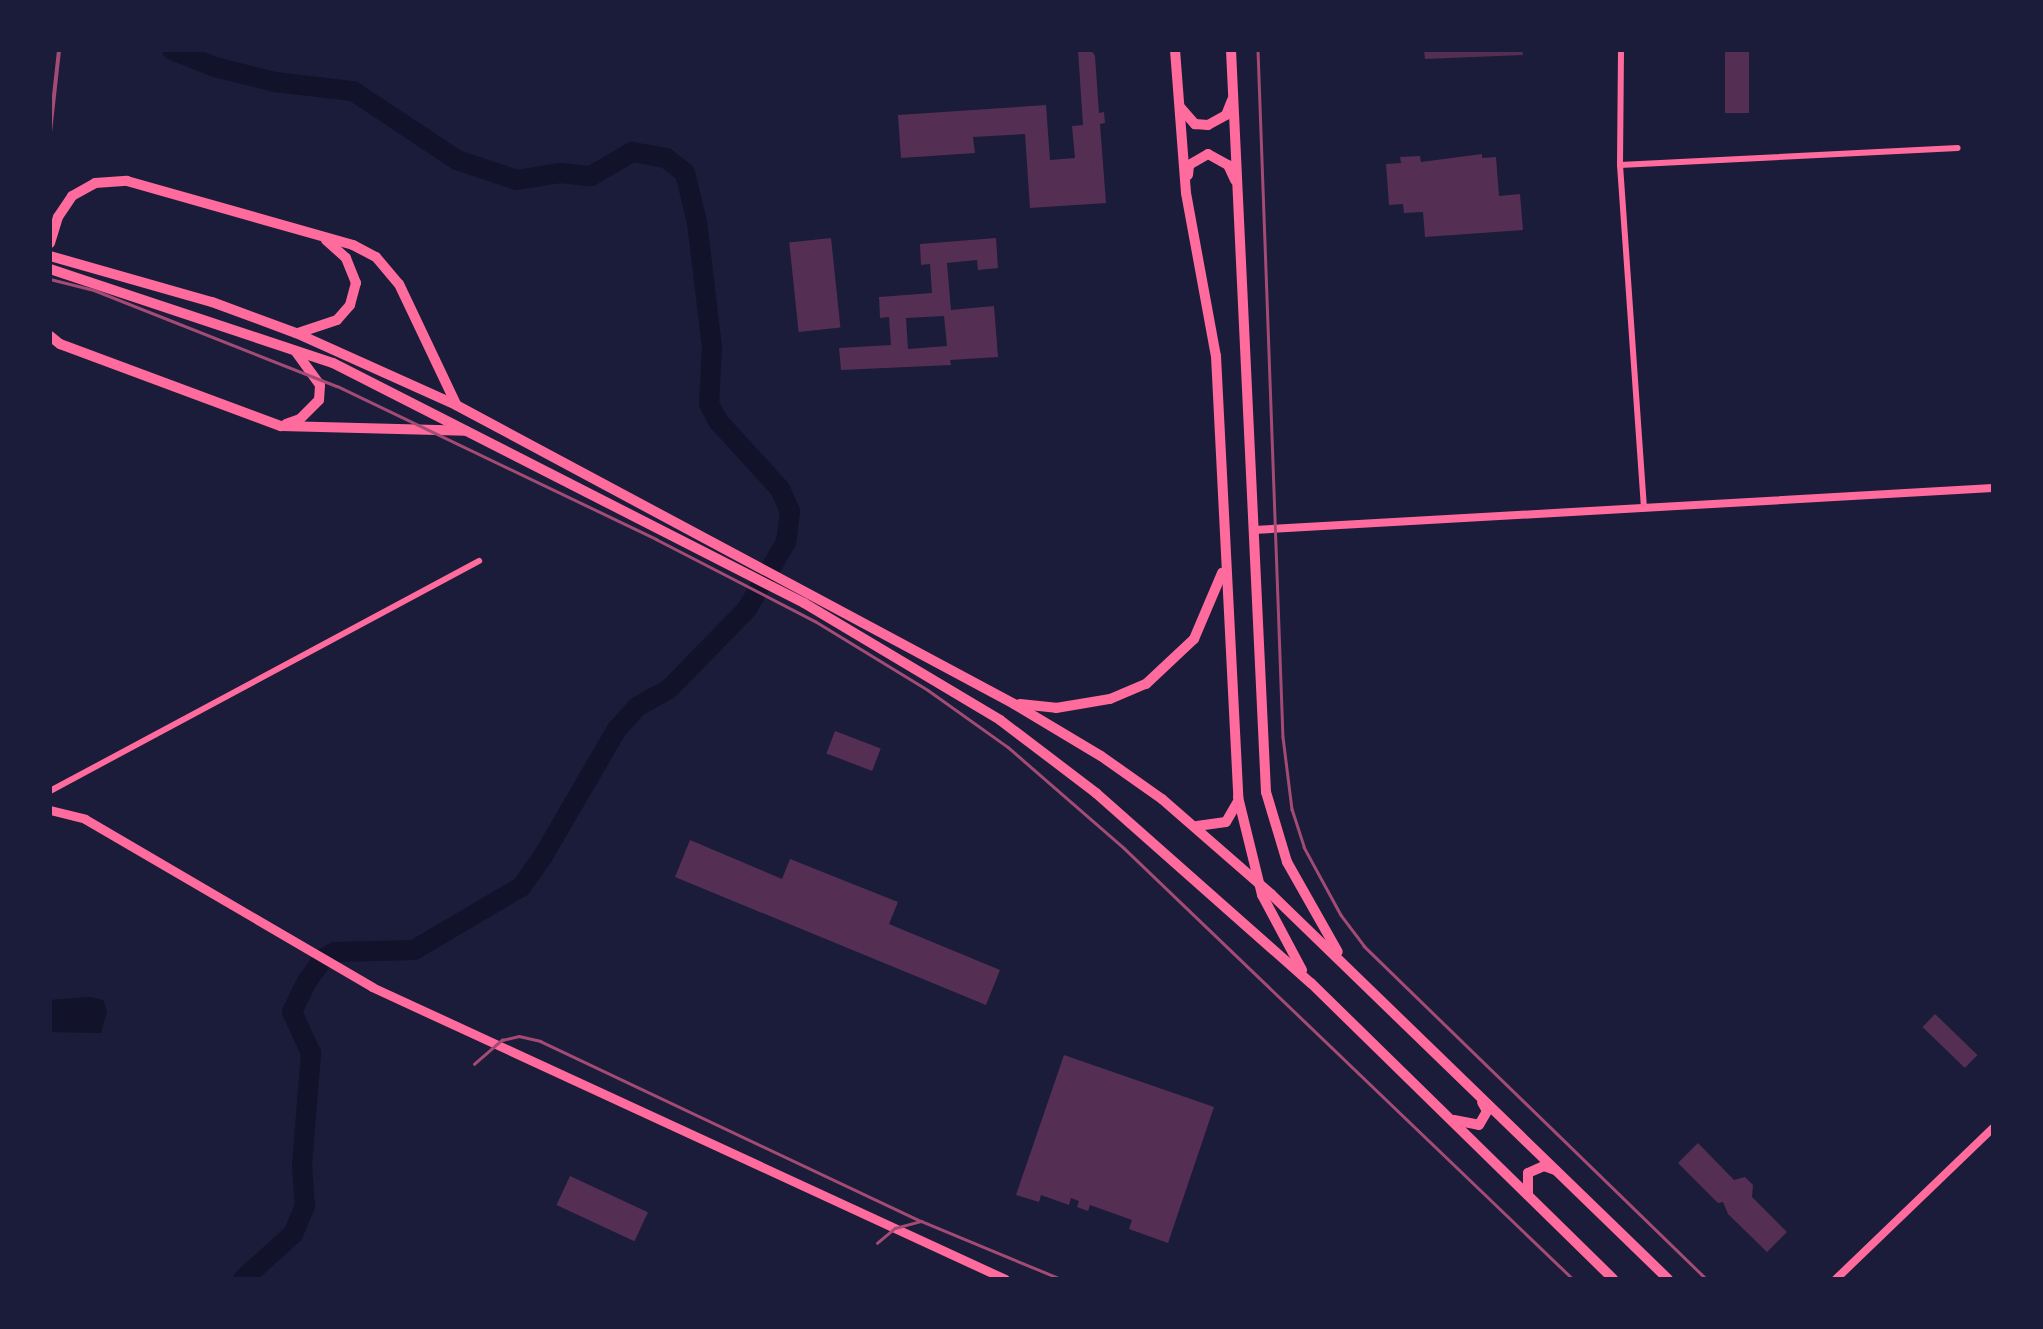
<!DOCTYPE html>
<html>
<head>
<meta charset="utf-8">
<style>
	body { margin:0 }
	#map { position:relative; width:2043px; height:1329px; overflow:hidden; background:#1b1b3a; font-family:"Sofia Sans Condensed",sans-serif }
	div>[style] { position:absolute }
	.water>* { inset:0; background:#12122b }
	.river>* { height:20px; margin:-10px; padding:0 10px; transform-origin:10px; border-radius:10px; background:#12122b }
	.building>* { inset:0; background:#542f53; transform-origin:0 0 }
	.minor>* { height:6px; margin:-3px; padding:0 3px; transform-origin:3px; border-radius:3px; background:#ff6b9d }
	.tertiary>* { height:8px; margin:-4px; padding:0 4px; transform-origin:4px; border-radius:4px; background:#ff6b9d }
	.secondary>* { height:9px; margin:-4.5px; padding:0 4.5px; transform-origin:4.5px; border-radius:4.5px; background:#ff6b9d }
	.primary>* { height:10px; margin:-5px; padding:0 5px; transform-origin:5px; border-radius:5px; background:#ff6b9d }
	.tram>* { height:2.5px; margin:-1.25px; padding:0 1.25px; transform-origin:1.25px; border-radius:1.25px; background:#a44b75 }
	.rail>* { height:4px; margin:-2px; padding:0 2px; transform-origin:2px; border-radius:2px; background:#a44b75 }
	span { translate:-50% -50%; white-space:nowrap; text-align:center; line-height:1.15; -webkit-text-stroke:8px #1b1b3a; paint-order:stroke }
	.frame { position:absolute; inset:0; border:52px solid #1b1b3a; pointer-events:none }
</style>
</head>
<body>
<div id="map">
	<div class="water">
		<div style="clip-path:polygon(90px 997px,103px 1000px,107px 1011px,101px 1033px,50px 1032px,50px 1000px)"></div>
	</div>
	<div class="river">
		<div style="left:172px;top:50px;width:46px;rotate:21.6deg"></div>
		<div style="left:215px;top:67px;width:62px;rotate:14deg"></div>
		<div style="left:275px;top:82px;width:79px;rotate:6.6deg"></div>
		<div style="left:353px;top:91px;width:125px;rotate:33.6deg"></div>
		<div style="left:457px;top:160px;width:63px;rotate:18.4deg"></div>
		<div style="left:517px;top:180px;width:44px;rotate:-9.2deg"></div>
		<div style="left:560px;top:173px;width:31px;rotate:6deg"></div>
		<div style="left:591px;top:176px;width:48px;rotate:-30.3deg"></div>
		<div style="left:632px;top:152px;width:35px;rotate:10deg"></div>
		<div style="left:666px;top:158px;width:24px;rotate:38deg"></div>
		<div style="left:685px;top:173px;width:50px;rotate:76.2deg"></div>
		<div style="left:697px;top:222px;width:127px;rotate:83.2deg"></div>
		<div style="left:712px;top:348px;width:56px;rotate:93.1deg"></div>
		<div style="left:709px;top:404px;width:19px;rotate:62deg"></div>
		<div style="left:718px;top:421px;width:92px;rotate:47.6deg"></div>
		<div style="left:780px;top:489px;width:24px;rotate:66deg"></div>
		<div style="left:790px;top:511px;width:31px;rotate:97deg"></div>
		<div style="left:786px;top:542px;width:78px;rotate:120.2deg"></div>
		<div style="left:747px;top:609px;width:112px;rotate:134.3deg"></div>
		<div style="left:669px;top:689px;width:37px;rotate:151deg"></div>
		<div style="left:637px;top:707px;width:30px;rotate:132deg"></div>
		<div style="left:617px;top:729px;width:147px;rotate:120.2deg"></div>
		<div style="left:543px;top:856px;width:38px;rotate:125deg"></div>
		<div style="left:521px;top:887px;width:124px;rotate:149.5deg"></div>
		<div style="left:414px;top:950px;width:79px;rotate:178.5deg"></div>
		<div style="left:335px;top:952px;width:13px;rotate:151deg"></div>
		<div style="left:324px;top:958px;width:29px;rotate:126deg"></div>
		<div style="left:307px;top:981px;width:34px;rotate:116deg"></div>
		<div style="left:292px;top:1012px;width:45px;rotate:65.1deg"></div>
		<div style="left:311px;top:1053px;width:112px;rotate:94.6deg"></div>
		<div style="left:302px;top:1165px;width:41px;rotate:85.8deg"></div>
		<div style="left:305px;top:1206px;width:30px;rotate:113deg"></div>
		<div style="left:293px;top:1234px;width:67px;rotate:138deg"></div>
	</div>
	<div class="building">
		<div style="clip-path:polygon(1078px 50px,1091px 50px,1095px 56px,1099px 113px,1104px 112px,1105px 123px,1100px 124px,1106px 203px,1030px 208px,1025px 134px,973px 137px,975px 153px,901px 158px,898px 115px,1046px 105px,1050px 160px,1075px 158px,1072px 126px,1083px 125px)"></div>
		<div style="clip-path:polygon(1424px 50px,1522px 50px,1523px 55px,1425px 59px)"></div>
		<div style="left:1725px;top:50px;width:24px;height:63px"></div>
		<div style="clip-path:polygon(1482px 154px,1482px 158px,1496px 157px,1499px 196px,1520px 194px,1523px 230px,1425px 237px,1423px 212px,1404px 213px,1403px 204px,1389px 205px,1386px 164px,1401px 163px,1400px 157px,1420px 156px,1421px 162px)"></div>
		<div style="left:831px;top:238px;width:90px;height:42px;rotate:84deg"></div>
		<div style="clip-path:polygon(evenodd,996px 238px,998px 268px,978px 270px,977px 260px,947px 263px,951px 310px,994px 306px,998px 357px,950px 360px,951px 365px,841px 370px,839px 348px,891px 345px,889px 317px,880px 318px,879px 297px,932px 293px,930px 264px,921px 265px,920px 244px,996px 238px,944px 316px,947px 346px,908px 349px,906px 318px,944px 316px)"></div>
		<div style="left:835px;top:731px;width:49px;height:24px;rotate:21deg"></div>
		<div style="clip-path:polygon(690px 840px,782px 879px,790px 859px,898px 902px,889px 924px,1000px 970px,986px 1005px,675px 877px)"></div>
		<div style="left:1935px;top:1014px;width:59px;height:18px;rotate:44deg"></div>
		<div style="clip-path:polygon(1064px 1055px,1214px 1107px,1168px 1243px,1129px 1229px,1132px 1220px,1090px 1205px,1088px 1211px,1077px 1207px,1079px 1201px,1071px 1198px,1069px 1205px,1041px 1195px,1039px 1202px,1016px 1195px)"></div>
		<div style="clip-path:polygon(1698px 1143px,1734px 1180px,1745px 1177px,1753px 1185px,1752px 1197px,1787px 1232px,1767px 1252px,1728px 1214px,1723px 1202px,1718px 1203px,1678px 1163px)"></div>
		<div style="left:570px;top:1176px;width:86px;height:32px;rotate:25deg"></div>
	</div>
	<div class="minor">
		<div style="left:1621px;top:50px;width:115px;rotate:90.5deg"></div>
		<div style="left:1620px;top:165px;width:344px;rotate:86deg"></div>
		<div style="left:1620px;top:165px;width:338px;rotate:-2.9deg"></div>
		<div style="left:50px;top:791px;width:487px;rotate:-28.2deg"></div>
	</div>
	<div class="tertiary">
		<div style="left:1254px;top:530px;width:740px;rotate:-3.25deg"></div>
		<div style="left:1836px;top:1279px;width:218px;rotate:-43.9deg"></div>
	</div>
	<div class="secondary">
		<div style="left:50px;top:810px;width:36px;rotate:14deg"></div>
		<div style="left:85px;top:819px;width:333px;rotate:30.3deg"></div>
		<div style="left:372px;top:987px;width:697px;rotate:24.76deg"></div>
	</div>
	<div class="primary">
		<div style="left:1175px;top:50px;width:143px;rotate:85.6deg"></div>
		<div style="left:1186px;top:193px;width:166px;rotate:79.6deg"></div>
		<div style="left:1216px;top:356px;width:442px;rotate:87.1deg"></div>
		<div style="left:1238px;top:797px;width:101px;rotate:76.2deg"></div>
		<div style="left:1262px;top:895px;width:85px;rotate:61.9deg"></div>
		<div style="left:1231px;top:50px;width:743px;rotate:87.3deg"></div>
		<div style="left:1266px;top:792px;width:73px;rotate:73.3deg"></div>
		<div style="left:1287px;top:862px;width:103px;rotate:60.5deg"></div>
		<div style="left:1180px;top:107px;width:23px;rotate:49deg"></div>
		<div style="left:1195px;top:124px;width:13px;rotate:4deg"></div>
		<div style="left:1208px;top:125px;width:21px;rotate:-29deg"></div>
		<div style="left:1226px;top:115px;width:16px;rotate:-68deg"></div>
		<div style="left:1188px;top:175px;width:10px;rotate:-84deg"></div>
		<div style="left:1189px;top:165px;width:22px;rotate:-30deg"></div>
		<div style="left:1208px;top:154px;width:23px;rotate:29deg"></div>
		<div style="left:1228px;top:165px;width:17px;rotate:65deg"></div>
		<div style="left:50px;top:243px;width:27px;rotate:-73deg"></div>
		<div style="left:58px;top:217px;width:25px;rotate:-56deg"></div>
		<div style="left:72px;top:196px;width:26px;rotate:-29deg"></div>
		<div style="left:95px;top:183px;width:32px;rotate:-4deg"></div>
		<div style="left:127px;top:181px;width:235px;rotate:15.8deg"></div>
		<div style="left:353px;top:245px;width:26px;rotate:28deg"></div>
		<div style="left:376px;top:257px;width:35px;rotate:50deg"></div>
		<div style="left:399px;top:284px;width:133px;rotate:64.6deg"></div>
		<div style="left:50px;top:256px;width:168px;rotate:15.9deg"></div>
		<div style="left:212px;top:302px;width:90px;rotate:20.3deg"></div>
		<div style="left:296px;top:333px;width:175px;rotate:24.2deg"></div>
		<div style="left:456px;top:405px;width:633px;rotate:28.18deg"></div>
		<div style="left:1014px;top:704px;width:101px;rotate:30.9deg"></div>
		<div style="left:1101px;top:756px;width:75px;rotate:35.2deg"></div>
		<div style="left:1162px;top:799px;width:145px;rotate:41.1deg"></div>
		<div style="left:1271px;top:894px;width:553px;rotate:44.12deg"></div>
		<div style="left:50px;top:269px;width:298px;rotate:18.4deg"></div>
		<div style="left:333px;top:363px;width:529px;rotate:27deg"></div>
		<div style="left:804px;top:603px;width:228px;rotate:30.8deg"></div>
		<div style="left:1000px;top:720px;width:121px;rotate:37.2deg"></div>
		<div style="left:1096px;top:793px;width:287px;rotate:41.5deg"></div>
		<div style="left:1311px;top:983px;width:423px;rotate:44.4deg"></div>
		<div style="left:298px;top:333px;width:41px;rotate:-18.4deg"></div>
		<div style="left:337px;top:320px;width:20px;rotate:-49deg"></div>
		<div style="left:350px;top:305px;width:23px;rotate:-75deg"></div>
		<div style="left:356px;top:283px;width:27px;rotate:-112deg"></div>
		<div style="left:346px;top:258px;width:27px;rotate:-138deg"></div>
		<div style="left:50px;top:336px;width:13px;rotate:39deg"></div>
		<div style="left:60px;top:344px;width:236px;rotate:20.4deg"></div>
		<div style="left:281px;top:426px;width:185px;rotate:1.5deg"></div>
		<div style="left:286px;top:424px;width:15px;rotate:-20deg"></div>
		<div style="left:300px;top:419px;width:27px;rotate:-45deg"></div>
		<div style="left:319px;top:400px;width:15px;rotate:-86deg"></div>
		<div style="left:320px;top:385px;width:41px;rotate:-126deg"></div>
		<div style="left:1020px;top:704px;width:36px;rotate:6deg"></div>
		<div style="left:1056px;top:708px;width:55px;rotate:-9.5deg"></div>
		<div style="left:1110px;top:699px;width:39px;rotate:-23deg"></div>
		<div style="left:1146px;top:684px;width:66px;rotate:-43.2deg"></div>
		<div style="left:1194px;top:639px;width:72px;rotate:-67deg"></div>
		<div style="left:1197px;top:826px;width:29px;rotate:-8deg"></div>
		<div style="left:1226px;top:822px;width:22px;rotate:-60deg"></div>
		<div style="left:1454px;top:1120px;width:25px;rotate:11deg"></div>
		<div style="left:1479px;top:1125px;width:16px;rotate:-60deg"></div>
		<div style="left:1487px;top:1111px;width:10px;rotate:-119deg"></div>
		<div style="left:1528px;top:1195px;width:22px;rotate:-90deg"></div>
		<div style="left:1528px;top:1173px;width:17px;rotate:-24deg"></div>
		<div style="left:1544px;top:1166px;width:12px;rotate:20deg"></div>
	</div>
	<div class="tram">
		<div style="left:1258px;top:50px;width:687px;rotate:87.92deg"></div>
		<div style="left:1283px;top:737px;width:73px;rotate:82.9deg"></div>
		<div style="left:1292px;top:809px;width:40px;rotate:72deg"></div>
		<div style="left:1304px;top:847px;width:77px;rotate:61.4deg"></div>
		<div style="left:1341px;top:915px;width:39px;rotate:53deg"></div>
		<div style="left:1364px;top:946px;width:477px;rotate:44.2deg"></div>
		<div style="left:50px;top:279px;width:45px;rotate:14deg"></div>
		<div style="left:94px;top:290px;width:261px;rotate:21.6deg"></div>
		<div style="left:337px;top:386px;width:354px;rotate:25.6deg"></div>
		<div style="left:656px;top:539px;width:179px;rotate:27.3deg"></div>
		<div style="left:815px;top:621px;width:132px;rotate:31.4deg"></div>
		<div style="left:928px;top:690px;width:98px;rotate:35.5deg"></div>
		<div style="left:1008px;top:747px;width:154px;rotate:41deg"></div>
		<div style="left:1124px;top:848px;width:622px;rotate:43.83deg"></div>
		<div style="left:474px;top:1064px;width:37px;rotate:-41deg"></div>
		<div style="left:502px;top:1040px;width:17px;rotate:-13deg"></div>
		<div style="left:519px;top:1036px;width:22px;rotate:13deg"></div>
		<div style="left:540px;top:1041px;width:421px;rotate:25.3deg"></div>
		<div style="left:921px;top:1221px;width:152px;rotate:22.5deg"></div>
		<div style="left:877px;top:1243px;width:23px;rotate:-40deg"></div>
		<div style="left:895px;top:1228px;width:27px;rotate:-15deg"></div>
	</div>
	<div class="rail">
		<div style="left:50px;top:132px;width:82px;rotate:-83.7deg"></div>
	</div>
	<div class="frame"></div>
</div>
</body>
</html>
